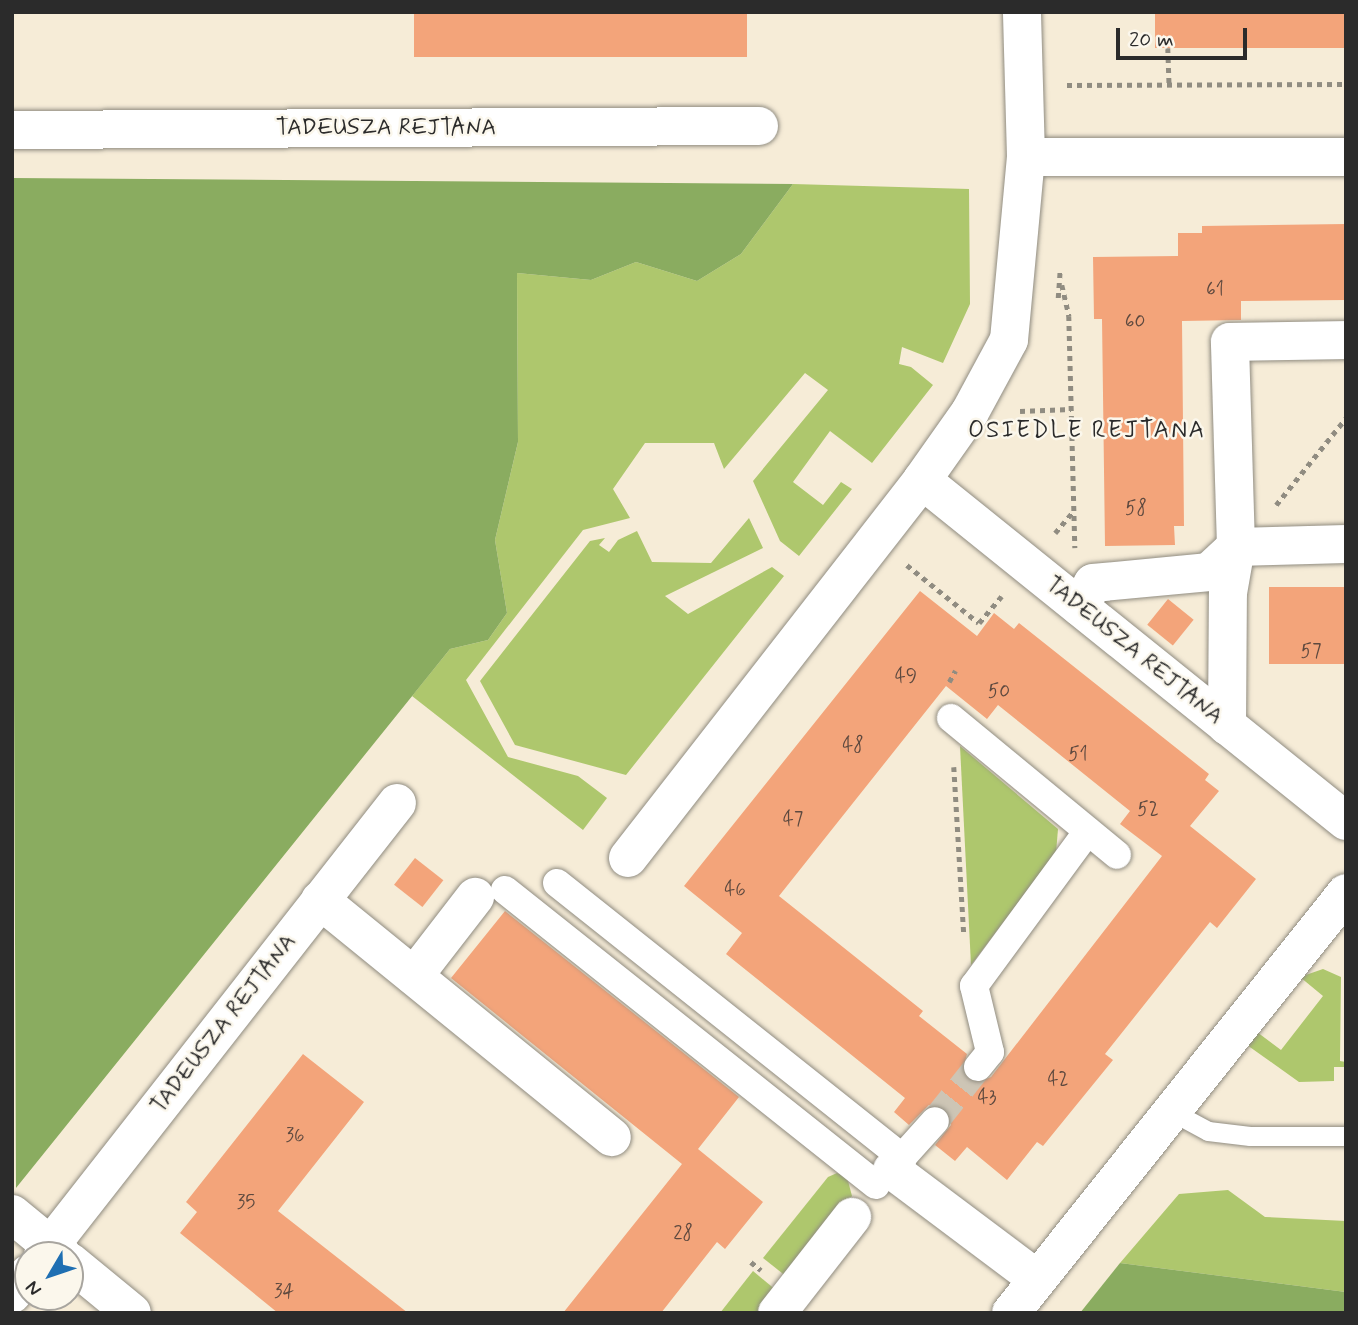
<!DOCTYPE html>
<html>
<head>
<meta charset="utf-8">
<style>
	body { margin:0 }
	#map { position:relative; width:1358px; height:1325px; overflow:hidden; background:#f6ecd7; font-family:Mynerve,sans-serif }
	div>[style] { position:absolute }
	.green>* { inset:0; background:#aec76d }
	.forest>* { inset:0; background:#8aac60 }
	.building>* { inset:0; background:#f3a47a; transform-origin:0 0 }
	.pedestrian-tunnel>* { height:28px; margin-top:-14px; transform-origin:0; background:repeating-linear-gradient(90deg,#cdc5b5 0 28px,transparent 0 42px) }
	.path>* { height:4.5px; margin-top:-2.25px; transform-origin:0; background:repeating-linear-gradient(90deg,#908c81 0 5px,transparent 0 10px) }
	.roads { filter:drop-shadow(0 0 2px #908c81) drop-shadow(0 0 2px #908c81) }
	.service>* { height:19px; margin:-9.5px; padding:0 9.5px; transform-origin:9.5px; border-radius:9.5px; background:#fff }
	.pedestrian>* { height:28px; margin:-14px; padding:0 14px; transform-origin:14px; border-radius:14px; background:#fff }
	.minor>* { height:38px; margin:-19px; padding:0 19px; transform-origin:19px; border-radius:19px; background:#fff }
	span { translate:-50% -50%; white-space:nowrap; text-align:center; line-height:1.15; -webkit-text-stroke:5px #fbf7ec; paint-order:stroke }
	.number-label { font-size:19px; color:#5d493f }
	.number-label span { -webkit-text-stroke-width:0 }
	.street-label { font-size:23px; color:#2b2b2b }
	.neighbourhood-label { font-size:24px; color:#2b2b2b; letter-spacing:2px }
	.frame { position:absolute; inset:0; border:14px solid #2b2b2b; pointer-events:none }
	.north { position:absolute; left:14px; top:1241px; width:70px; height:70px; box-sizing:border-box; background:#fbf7ec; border:2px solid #a8a59f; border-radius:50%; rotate:231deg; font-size:19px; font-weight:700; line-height:28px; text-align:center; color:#2b2b2b }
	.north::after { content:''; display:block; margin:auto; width:24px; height:32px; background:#1f6fb2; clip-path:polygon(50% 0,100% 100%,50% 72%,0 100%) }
	.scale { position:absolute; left:1116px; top:28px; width:131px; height:32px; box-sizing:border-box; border:4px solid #2b2b2b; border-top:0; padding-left:9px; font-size:21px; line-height:24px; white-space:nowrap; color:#2b2b2b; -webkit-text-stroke:5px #fbf7ec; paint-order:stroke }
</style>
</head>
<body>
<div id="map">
	<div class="green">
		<div style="clip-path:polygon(793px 184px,969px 189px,970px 304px,943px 363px,902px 347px,899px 364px,911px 367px,933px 385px,872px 463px,830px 431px,793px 482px,823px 505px,841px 482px,852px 489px,799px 556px,780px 541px,753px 481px,828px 390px,805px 373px,724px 469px,714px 443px,645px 443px,613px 489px,630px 518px,583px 530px,466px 680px,508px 757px,578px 776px,607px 798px,583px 830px,412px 696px,450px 649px,488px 640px,507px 613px,495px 540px,518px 442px,517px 273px,591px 280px,636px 262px,697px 281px,741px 254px)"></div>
		<div style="clip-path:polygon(749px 518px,763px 548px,665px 596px,688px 614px,772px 567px,784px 576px,626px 775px,515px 745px,480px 681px,590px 541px,605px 538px,599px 545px,609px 552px,618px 540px,637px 531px,652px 562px,711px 563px)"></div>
		<div style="clip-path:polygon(960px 746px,1058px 829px,1056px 853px,971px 965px)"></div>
		<div style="clip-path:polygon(1323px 969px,1341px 977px,1340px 1061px,1346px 1062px,1346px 1067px,1334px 1067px,1334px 1081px,1299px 1082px,1247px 1045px,1257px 1032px,1281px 1050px,1323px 996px,1300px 977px)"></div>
		<div style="clip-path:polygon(837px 1173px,847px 1177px,852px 1196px,787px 1277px,763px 1258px,828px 1177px)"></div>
		<div style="clip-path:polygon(1228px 1190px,1265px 1217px,1346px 1221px,1346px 1292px,1120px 1263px,1179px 1194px)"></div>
		<div style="clip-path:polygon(753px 1271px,777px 1291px,760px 1313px,720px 1313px)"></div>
	</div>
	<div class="forest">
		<div style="clip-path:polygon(12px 178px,793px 184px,741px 254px,697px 281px,636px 262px,591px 280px,517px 273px,518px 442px,495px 540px,507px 613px,488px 640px,450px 649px,16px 1188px)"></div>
		<div style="clip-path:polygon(1120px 1263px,1346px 1292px,1346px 1313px,1080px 1313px)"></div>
	</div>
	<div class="building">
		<div style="left:414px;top:12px;width:333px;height:45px"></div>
		<div style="left:1155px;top:12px;width:191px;height:36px"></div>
		<div style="clip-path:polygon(1346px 224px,1346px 300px,1241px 301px,1241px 320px,1182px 321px,1184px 526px,1174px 526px,1175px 545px,1105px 546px,1102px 319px,1094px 319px,1093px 257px,1178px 256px,1178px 233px,1202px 233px,1202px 226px)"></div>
		<div style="left:1346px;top:587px;width:77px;height:77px;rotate:90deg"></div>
		<div style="clip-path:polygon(evenodd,920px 591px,977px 636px,994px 613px,1014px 629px,1019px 623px,1209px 774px,1205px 780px,1219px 791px,1190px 826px,1256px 879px,1217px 928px,1210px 922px,1105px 1054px,1113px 1060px,1043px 1146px,1037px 1142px,1007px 1180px,967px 1147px,955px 1161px,935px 1145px,951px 1125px,946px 1108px,929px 1105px,909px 1125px,894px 1112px,905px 1098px,726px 954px,742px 933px,684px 886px,920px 591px,946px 686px,987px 719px,998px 705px,1130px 811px,1120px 824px,1162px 856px,991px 1077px,976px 1083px,962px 1072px,967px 1054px,919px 1016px,923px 1011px,779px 896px,946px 686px)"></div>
		<div style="left:1168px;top:599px;width:33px;height:33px;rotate:39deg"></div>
		<div style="left:415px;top:858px;width:36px;height:34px;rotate:38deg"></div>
		<div style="clip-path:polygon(505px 911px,739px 1097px,698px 1149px,763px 1202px,725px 1249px,717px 1242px,661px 1313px,563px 1313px,682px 1164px,451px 978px)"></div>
		<div style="clip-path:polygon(303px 1054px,364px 1102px,278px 1211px,408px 1313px,278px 1313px,180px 1233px,197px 1212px,186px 1202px)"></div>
	</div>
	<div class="pedestrian-tunnel">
		<div style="left:935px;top:1121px;width:69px;rotate:-51.5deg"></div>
	</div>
	<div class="path">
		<div style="left:1168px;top:48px;width:36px;rotate:88deg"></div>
		<div style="left:1067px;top:85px;width:279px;rotate:-0.2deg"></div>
		<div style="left:1062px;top:285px;width:32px;rotate:77deg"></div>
		<div style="left:1069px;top:316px;width:232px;rotate:88.5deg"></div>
		<div style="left:1058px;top:298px;width:26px;rotate:-86deg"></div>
		<div style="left:1020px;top:411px;width:51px;rotate:-2.2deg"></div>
		<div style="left:1276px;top:505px;width:112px;rotate:-51.2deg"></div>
		<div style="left:1055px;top:533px;width:26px;rotate:-50deg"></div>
		<div style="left:907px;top:565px;width:92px;rotate:38.9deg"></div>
		<div style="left:979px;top:623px;width:35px;rotate:-50deg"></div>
		<div style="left:949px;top:682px;width:13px;rotate:-61deg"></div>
		<div style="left:954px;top:767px;width:170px;rotate:86.6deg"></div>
		<div style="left:751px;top:1262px;width:13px;rotate:39deg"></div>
	</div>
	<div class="roads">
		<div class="service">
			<div style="left:1169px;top:1110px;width:44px;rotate:28.3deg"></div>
			<div style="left:1208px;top:1131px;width:42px;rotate:6.8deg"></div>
			<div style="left:1250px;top:1136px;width:96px"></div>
		</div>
		<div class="pedestrian">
			<div style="left:951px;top:718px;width:215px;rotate:39.5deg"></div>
			<div style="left:557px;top:883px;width:442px;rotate:38.5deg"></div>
			<div style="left:505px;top:890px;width:474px;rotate:38.5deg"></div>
			<div style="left:978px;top:1067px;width:19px;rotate:-51deg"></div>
			<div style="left:990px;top:1052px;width:68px;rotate:-103.6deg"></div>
			<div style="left:974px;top:986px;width:192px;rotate:-53.7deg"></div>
			<div style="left:890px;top:1171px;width:67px;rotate:-48deg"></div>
		</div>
		<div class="minor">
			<div style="left:12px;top:130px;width:747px;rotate:-0.31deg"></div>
			<div style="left:1026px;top:157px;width:320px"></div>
			<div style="left:922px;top:480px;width:544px;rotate:38.81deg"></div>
			<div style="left:1080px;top:607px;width:27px;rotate:-62deg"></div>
			<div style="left:1093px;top:583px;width:117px;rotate:-5.4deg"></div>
			<div style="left:1209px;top:572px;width:37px;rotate:-43deg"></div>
			<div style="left:1236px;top:547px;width:110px;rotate:-1.6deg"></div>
			<div style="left:1227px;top:726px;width:133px;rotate:-89.6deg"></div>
			<div style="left:1228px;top:593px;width:47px;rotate:-80.1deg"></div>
			<div style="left:1236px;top:547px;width:205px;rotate:-91.7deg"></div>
			<div style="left:1230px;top:342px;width:116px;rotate:-1deg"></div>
			<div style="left:628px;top:858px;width:479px;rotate:-52.1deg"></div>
			<div style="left:922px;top:480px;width:83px;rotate:-54.8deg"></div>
			<div style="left:970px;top:412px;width:82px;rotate:-61.6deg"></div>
			<div style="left:1009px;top:340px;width:184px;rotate:-84.7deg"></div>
			<div style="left:1026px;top:157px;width:145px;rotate:-91.6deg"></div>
			<div style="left:320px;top:900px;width:376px;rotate:39.1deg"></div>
			<div style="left:414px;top:976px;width:100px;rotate:-52.3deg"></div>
			<div style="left:892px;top:1170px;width:181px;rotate:36.9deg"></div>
			<div style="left:12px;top:1214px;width:65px;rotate:39.4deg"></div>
			<div style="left:43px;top:1255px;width:574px;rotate:-51.93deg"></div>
			<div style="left:70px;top:1262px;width:80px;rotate:39.4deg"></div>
			<div style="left:12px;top:1294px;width:26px;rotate:-51deg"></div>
			<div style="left:777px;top:1313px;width:122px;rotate:-52deg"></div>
			<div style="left:1011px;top:1313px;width:537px;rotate:-51.42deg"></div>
		</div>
	</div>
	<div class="number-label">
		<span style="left:1215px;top:290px">61</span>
		<span style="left:1135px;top:322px">60</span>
		<span style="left:1136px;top:509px">58</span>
		<span style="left:1311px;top:652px">57</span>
		<span style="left:906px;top:677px">49</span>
		<span style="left:999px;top:692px">50</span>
		<span style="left:853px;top:746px">48</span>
		<span style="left:1078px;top:755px">51</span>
		<span style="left:1148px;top:810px">52</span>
		<span style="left:793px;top:820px">47</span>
		<span style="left:735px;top:890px">46</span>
		<span style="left:1058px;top:1080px">42</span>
		<span style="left:987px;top:1098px">43</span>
		<span style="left:295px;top:1136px">36</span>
		<span style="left:246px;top:1203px">35</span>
		<span style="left:683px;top:1234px">28</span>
		<span style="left:284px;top:1292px">34</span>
	</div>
	<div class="street-label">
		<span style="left:386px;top:128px">TADEUSZA REJTANA</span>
		<span style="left:1134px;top:651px;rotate:39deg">TADEUSZA REJTANA</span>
		<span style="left:224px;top:1024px;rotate:-52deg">TADEUSZA REJTANA</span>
	</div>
	<div class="neighbourhood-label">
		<span style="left:1087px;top:431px">OSIEDLE REJTANA</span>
	</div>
	<div class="frame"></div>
	<div class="north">N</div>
	<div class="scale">20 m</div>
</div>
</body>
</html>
